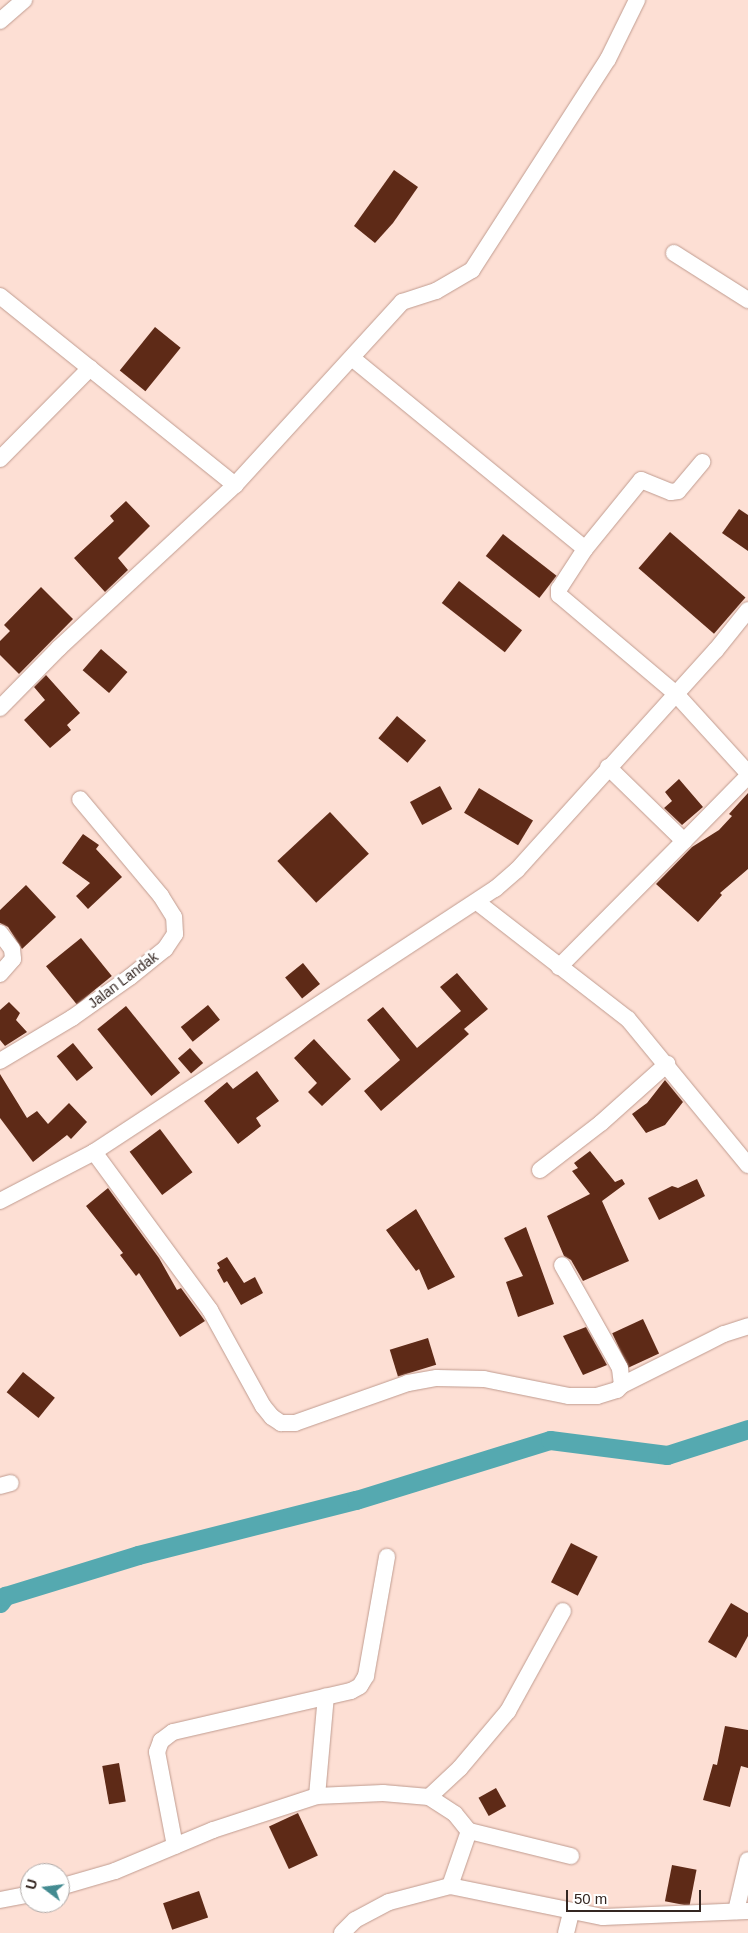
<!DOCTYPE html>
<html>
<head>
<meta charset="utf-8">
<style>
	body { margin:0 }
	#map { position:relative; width:748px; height:1933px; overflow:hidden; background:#fddfd4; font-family:Arial,sans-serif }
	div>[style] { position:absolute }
	.canal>* { height:19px; margin:-9.5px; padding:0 9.5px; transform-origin:9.5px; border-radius:9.5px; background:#55a9b0 }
	.building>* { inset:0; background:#5e2a17; transform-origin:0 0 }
	.roads { filter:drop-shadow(0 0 1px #c09c90) drop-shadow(0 0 1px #c09c90) }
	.street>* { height:16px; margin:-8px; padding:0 8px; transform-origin:8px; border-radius:8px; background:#fff }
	span { translate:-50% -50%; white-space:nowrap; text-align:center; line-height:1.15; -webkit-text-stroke:5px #fff; paint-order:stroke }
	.street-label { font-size:14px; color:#342621 }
	.north { position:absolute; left:20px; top:1863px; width:50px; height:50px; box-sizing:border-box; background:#fff; border:1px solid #aea8a6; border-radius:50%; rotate:285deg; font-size:14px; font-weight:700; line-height:20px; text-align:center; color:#342621 }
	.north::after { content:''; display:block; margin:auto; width:18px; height:22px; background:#438b91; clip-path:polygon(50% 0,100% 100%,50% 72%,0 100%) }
	.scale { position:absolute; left:566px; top:1890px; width:135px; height:22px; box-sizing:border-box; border:2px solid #342621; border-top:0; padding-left:6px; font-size:15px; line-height:18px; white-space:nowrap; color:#342621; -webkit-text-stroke:4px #fff; paint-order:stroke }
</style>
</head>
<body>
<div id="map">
	<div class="canal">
		<div style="left:0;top:1603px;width:9px;rotate:-54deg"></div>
		<div style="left:5px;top:1596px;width:139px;rotate:-17.1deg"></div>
		<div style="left:138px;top:1555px;width:225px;rotate:-14.2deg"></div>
		<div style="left:356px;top:1500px;width:203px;rotate:-17.2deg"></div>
		<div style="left:550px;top:1440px;width:118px;rotate:7.3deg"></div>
		<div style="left:667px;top:1455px;width:85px;rotate:-17.8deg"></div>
	</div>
	<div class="building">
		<div style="clip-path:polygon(394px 170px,418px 187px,393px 223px,375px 243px,354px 226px)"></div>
		<div style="left:155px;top:327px;width:33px;height:56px;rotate:39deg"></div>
		<div style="clip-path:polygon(126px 501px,150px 526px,118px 558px,128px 570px,105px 592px,74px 558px,114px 521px,110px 516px)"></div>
		<div style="clip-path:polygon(739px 509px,748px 515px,748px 551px,722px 533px)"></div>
		<div style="left:670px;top:532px;width:100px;height:48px;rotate:41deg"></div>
		<div style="left:503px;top:534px;width:68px;height:28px;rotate:38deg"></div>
		<div style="left:459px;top:581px;width:80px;height:28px;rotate:38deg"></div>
		<div style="clip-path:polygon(41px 587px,73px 619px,19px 674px,0 655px,0 641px,10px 631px,4px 625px)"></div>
		<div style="left:101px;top:649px;width:35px;height:28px;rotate:41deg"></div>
		<div style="clip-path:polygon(46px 675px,80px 713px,67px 725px,71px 730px,50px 748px,24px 720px,45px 700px,34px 687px)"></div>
		<div style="left:397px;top:716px;width:38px;height:29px;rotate:40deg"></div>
		<div style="clip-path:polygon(679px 779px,703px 807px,682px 825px,664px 808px,672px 801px,665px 792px)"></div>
		<div style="left:440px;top:786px;width:26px;height:34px;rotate:62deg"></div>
		<div style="left:479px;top:788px;width:63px;height:29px;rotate:31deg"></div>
		<div style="clip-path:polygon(748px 793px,748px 869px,720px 893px,722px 895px,698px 922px,656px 884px,692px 847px,719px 830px,732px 816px,729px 814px)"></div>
		<div style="left:330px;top:812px;width:57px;height:72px;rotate:47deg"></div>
		<div style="clip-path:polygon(83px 834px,99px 845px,96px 849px,122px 877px,88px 909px,76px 896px,90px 883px,62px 863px)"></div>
		<div style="clip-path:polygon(26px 885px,56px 917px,22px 949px,8px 927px,0 923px,0 910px)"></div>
		<div style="left:81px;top:938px;width:49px;height:45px;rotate:51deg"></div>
		<div style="left:303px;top:963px;width:27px;height:23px;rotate:51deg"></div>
		<div style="clip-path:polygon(457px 973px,488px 1009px,464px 1029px,469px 1034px,381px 1111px,364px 1091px,400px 1060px,367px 1020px,383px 1007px,417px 1048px,461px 1011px,440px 987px)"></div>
		<div style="clip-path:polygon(9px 1002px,20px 1013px,16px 1020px,27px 1032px,5px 1046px,0 1040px,0 1010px)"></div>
		<div style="left:208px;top:1005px;width:19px;height:35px;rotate:51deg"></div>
		<div style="left:126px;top:1006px;width:86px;height:37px;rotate:51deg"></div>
		<div style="clip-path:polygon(314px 1039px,351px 1079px,322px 1106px,308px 1092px,317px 1083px,294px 1058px)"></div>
		<div style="left:73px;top:1043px;width:32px;height:21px;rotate:51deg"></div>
		<div style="left:190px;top:1048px;width:20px;height:16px;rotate:49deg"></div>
		<div style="clip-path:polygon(257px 1071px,279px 1101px,256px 1118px,261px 1126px,238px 1144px,204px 1101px,227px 1082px,233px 1089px)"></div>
		<div style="clip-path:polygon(0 1074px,27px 1118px,37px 1111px,48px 1124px,69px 1103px,87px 1122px,71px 1139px,67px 1135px,33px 1162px,0 1118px)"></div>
		<div style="clip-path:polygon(665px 1080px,683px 1102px,665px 1125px,646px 1133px,632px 1114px,647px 1103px)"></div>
		<div style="left:160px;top:1129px;width:54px;height:38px;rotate:53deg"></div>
		<div style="clip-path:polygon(590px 1151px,615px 1182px,622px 1179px,625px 1184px,602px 1201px,629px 1261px,583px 1281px,571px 1260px,564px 1256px,547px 1216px,590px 1194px,572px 1171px,578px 1168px,574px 1163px)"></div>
		<div style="clip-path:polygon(697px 1179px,705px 1196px,659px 1220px,648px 1198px,672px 1186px,678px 1188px)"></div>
		<div style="clip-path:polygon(108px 1188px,159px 1258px,177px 1290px,181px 1288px,205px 1321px,180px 1337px,139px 1273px,136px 1276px,120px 1255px,123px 1253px,86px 1206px)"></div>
		<div style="clip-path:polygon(416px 1209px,455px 1277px,428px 1290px,419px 1269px,416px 1271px,386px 1230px)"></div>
		<div style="clip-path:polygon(526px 1227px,554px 1304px,518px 1317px,506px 1282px,523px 1276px,504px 1238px)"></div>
		<div style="clip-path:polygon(227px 1257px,244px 1283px,255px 1277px,263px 1293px,241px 1305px,227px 1281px,224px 1283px,217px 1270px,220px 1268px,217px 1263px)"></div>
		<div style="left:643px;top:1319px;width:38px;height:34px;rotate:65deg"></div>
		<div style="clip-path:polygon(586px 1327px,607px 1365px,583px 1375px,563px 1336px)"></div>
		<div style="left:428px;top:1338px;width:28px;height:40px;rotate:73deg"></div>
		<div style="left:23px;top:1372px;width:41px;height:26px;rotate:39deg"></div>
		<div style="left:571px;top:1543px;width:30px;height:44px;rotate:27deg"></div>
		<div style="clip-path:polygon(731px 1603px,748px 1613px,748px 1636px,736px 1658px,708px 1642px)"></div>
		<div style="clip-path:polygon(725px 1726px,748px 1730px,748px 1768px,741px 1766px,730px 1807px,703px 1800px,713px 1764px,717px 1765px)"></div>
		<div style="left:119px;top:1763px;width:39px;height:17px;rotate:80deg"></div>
		<div style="left:496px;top:1788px;width:21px;height:20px;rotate:61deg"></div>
		<div style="left:298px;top:1813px;width:47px;height:32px;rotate:65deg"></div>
		<div style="left:672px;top:1865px;width:25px;height:37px;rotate:11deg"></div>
		<div style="left:199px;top:1891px;width:28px;height:38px;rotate:71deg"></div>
	</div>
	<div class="roads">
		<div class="street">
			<div style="left:0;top:21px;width:32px;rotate:-41deg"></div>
			<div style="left:674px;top:253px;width:88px;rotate:32.4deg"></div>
			<div style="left:0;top:296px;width:302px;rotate:38.8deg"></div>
			<div style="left:352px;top:358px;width:301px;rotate:39.3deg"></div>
			<div style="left:585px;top:549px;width:48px;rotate:123deg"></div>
			<div style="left:559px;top:589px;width:6px;rotate:90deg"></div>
			<div style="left:559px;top:595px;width:153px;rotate:40.2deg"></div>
			<div style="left:676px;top:694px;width:107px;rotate:47.7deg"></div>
			<div style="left:0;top:459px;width:128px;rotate:-45.3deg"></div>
			<div style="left:585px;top:549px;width:89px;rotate:-50.9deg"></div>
			<div style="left:641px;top:480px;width:32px;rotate:22deg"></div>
			<div style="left:671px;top:492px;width:7px;rotate:-8deg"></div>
			<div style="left:678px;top:491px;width:38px;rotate:-50deg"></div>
			<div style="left:0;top:708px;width:84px;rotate:-45.5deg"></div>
			<div style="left:59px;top:648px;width:240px;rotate:-42.8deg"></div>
			<div style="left:235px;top:485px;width:248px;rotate:-47.6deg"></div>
			<div style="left:402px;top:302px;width:36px;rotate:-18deg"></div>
			<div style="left:436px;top:291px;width:42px;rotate:-30.3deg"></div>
			<div style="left:472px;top:270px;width:251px;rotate:-57.2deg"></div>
			<div style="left:608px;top:59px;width:66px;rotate:-63.8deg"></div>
			<div style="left:608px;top:767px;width:106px;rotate:44.2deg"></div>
			<div style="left:684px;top:841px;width:91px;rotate:-45.4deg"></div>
			<div style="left:477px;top:902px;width:191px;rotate:37.8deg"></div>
			<div style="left:628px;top:1019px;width:189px;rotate:50.6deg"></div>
			<div style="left:0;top:933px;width:20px;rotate:53deg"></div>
			<div style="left:12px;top:949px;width:10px;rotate:84deg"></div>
			<div style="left:13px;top:959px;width:20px;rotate:131deg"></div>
			<div style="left:559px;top:967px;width:177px;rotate:-45.2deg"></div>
			<div style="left:0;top:1061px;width:84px;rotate:-30.8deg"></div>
			<div style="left:72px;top:1018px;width:71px;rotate:-35.3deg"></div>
			<div style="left:130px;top:977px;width:45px;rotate:-38.7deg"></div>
			<div style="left:165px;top:949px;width:18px;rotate:-56deg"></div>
			<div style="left:175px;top:934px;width:17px;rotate:-93deg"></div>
			<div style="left:174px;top:917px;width:25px;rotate:-122deg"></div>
			<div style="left:161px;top:896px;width:126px;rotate:-129.9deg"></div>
			<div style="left:94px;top:1152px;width:196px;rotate:53.7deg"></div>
			<div style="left:210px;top:1310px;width:110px;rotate:61.1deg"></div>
			<div style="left:263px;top:1406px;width:14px;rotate:51deg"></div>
			<div style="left:272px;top:1417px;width:11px;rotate:34deg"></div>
			<div style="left:281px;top:1423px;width:14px"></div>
			<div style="left:295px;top:1423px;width:120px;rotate:-19.5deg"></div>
			<div style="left:408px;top:1383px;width:29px;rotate:-10deg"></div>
			<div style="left:437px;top:1378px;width:47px;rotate:1.2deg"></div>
			<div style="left:484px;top:1379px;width:87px;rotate:11.3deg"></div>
			<div style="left:569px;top:1396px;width:28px"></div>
			<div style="left:597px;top:1396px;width:21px;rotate:-17deg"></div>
			<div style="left:617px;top:1390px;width:7px;rotate:-45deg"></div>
			<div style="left:622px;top:1385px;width:17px;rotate:-97deg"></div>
			<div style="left:620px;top:1368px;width:118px;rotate:-119.4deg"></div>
			<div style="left:540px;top:1170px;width:77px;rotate:-37.6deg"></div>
			<div style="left:601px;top:1123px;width:89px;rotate:-41.8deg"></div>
			<div style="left:0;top:1201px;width:106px;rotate:-27.5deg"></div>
			<div style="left:94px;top:1152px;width:480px;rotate:-33.3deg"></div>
			<div style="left:495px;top:889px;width:29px;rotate:-41deg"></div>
			<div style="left:517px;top:870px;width:297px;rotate:-47.9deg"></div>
			<div style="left:716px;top:650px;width:51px;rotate:-51.3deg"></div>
			<div style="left:622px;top:1385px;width:114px;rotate:-26.6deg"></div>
			<div style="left:724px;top:1334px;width:25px;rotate:-18deg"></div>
			<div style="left:0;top:1486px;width:11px;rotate:-15deg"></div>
			<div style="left:317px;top:1796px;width:100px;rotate:-84.9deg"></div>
			<div style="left:429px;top:1797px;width:42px;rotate:-43.1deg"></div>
			<div style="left:460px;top:1768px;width:75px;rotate:-49.9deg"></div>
			<div style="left:508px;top:1711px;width:114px;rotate:-61.2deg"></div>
			<div style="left:469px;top:1831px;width:105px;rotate:13.8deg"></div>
			<div style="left:175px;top:1846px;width:96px;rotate:-100.8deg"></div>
			<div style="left:157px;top:1752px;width:12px;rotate:-70deg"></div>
			<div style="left:161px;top:1741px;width:15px;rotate:-37deg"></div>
			<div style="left:173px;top:1732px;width:183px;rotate:-13deg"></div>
			<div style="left:351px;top:1691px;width:10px;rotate:-29deg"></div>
			<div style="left:360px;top:1686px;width:12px;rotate:-59deg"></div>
			<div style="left:366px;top:1676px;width:121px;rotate:-80deg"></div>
			<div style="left:60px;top:1887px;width:57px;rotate:-16.2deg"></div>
			<div style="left:115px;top:1871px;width:106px;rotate:-22.7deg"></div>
			<div style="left:213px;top:1830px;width:109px;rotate:-18.1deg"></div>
			<div style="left:317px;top:1796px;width:66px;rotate:-2.6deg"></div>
			<div style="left:383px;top:1793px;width:46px;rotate:5deg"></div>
			<div style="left:429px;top:1797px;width:31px;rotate:33deg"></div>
			<div style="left:455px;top:1814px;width:22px;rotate:51deg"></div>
			<div style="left:469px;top:1831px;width:58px;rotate:109.1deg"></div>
			<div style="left:0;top:1900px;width:31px;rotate:-11deg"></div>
			<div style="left:736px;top:1911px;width:52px;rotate:-76.8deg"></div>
			<div style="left:342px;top:1933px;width:18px;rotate:-45deg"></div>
			<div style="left:355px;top:1920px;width:38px;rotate:-28deg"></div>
			<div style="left:389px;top:1902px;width:63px;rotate:-14.7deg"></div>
			<div style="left:450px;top:1886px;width:156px;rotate:11.5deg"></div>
			<div style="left:603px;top:1917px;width:145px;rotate:-2.4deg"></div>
			<div style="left:566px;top:1933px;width:21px;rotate:-76deg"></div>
		</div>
	</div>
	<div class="street-label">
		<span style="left:123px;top:980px;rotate:-37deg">Jalan Landak</span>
	</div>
	<div class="north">U</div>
	<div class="scale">50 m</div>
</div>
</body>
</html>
